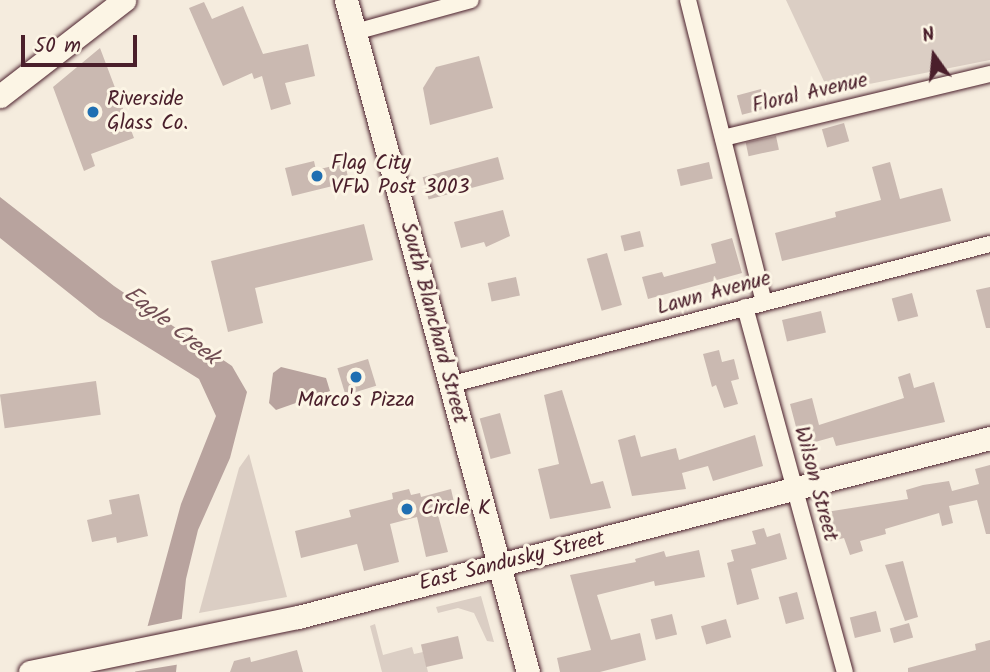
<!DOCTYPE html>
<html>
<head>
<meta charset="utf-8">
<style>
	body { margin:0 }
	#map { position:relative; width:990px; height:672px; overflow:hidden; background:#f5ecde; font-family:Kalam,sans-serif }
	div>[style] { position:absolute }
	.green>* { inset:0; background:#dbcec4 }
	.water>* { inset:0; background:#b8a39e }
	.pier>* { inset:0; background:#f5ecde }
	.building>* { inset:0; background:#cab9b1; transform-origin:0 0 }
	.roads { filter:drop-shadow(0 0 2px #4a1f2b) drop-shadow(0 0 2px #4a1f2b) }
	.minor>* { height:16px; margin:-8px; padding:0 8px; transform-origin:8px; border-radius:8px; background:#fcf5e5 }
	.secondary>* { height:23px; margin:-11.5px; padding:0 11.5px; transform-origin:11.5px; border-radius:11.5px; background:#fcf5e5 }
	.dots>* { width:19px; height:19px; translate:-50% -50%; box-sizing:border-box; border:4px solid #fcf5e5; border-radius:50% }
	span { translate:-50% -50%; white-space:nowrap; text-align:center; line-height:1.15; -webkit-text-stroke:6px #fcf5e5; paint-order:stroke }
	.street-label { font-size:21px; color:#4a1f2b }
	.poi-label { font-size:21px; color:#4a1f2b }
	.left { translate:0 -50%; text-align:left }
	.water-label { font-size:23px; color:#704d53; font-style:italic }
	.north { position:absolute; left:899px; top:21px; width:70px; height:70px; -webkit-text-stroke:5px #fcf5e5; paint-order:stroke; rotate:345deg; font-size:19px; font-weight:700; line-height:28px; text-align:center; color:#4a1f2b }
	.north::after { content:''; display:block; margin:auto; width:24px; height:32px; background:#4a1f2b; clip-path:polygon(50% 0,100% 100%,50% 72%,0 100%) }
	.scale { position:absolute; left:21px; top:35px; width:116px; height:32px; box-sizing:border-box; border:4px solid #4a1f2b; border-top:0; padding-left:9px; font-size:21px; line-height:24px; white-space:nowrap; color:#4a1f2b; -webkit-text-stroke:5px #fcf5e5; paint-order:stroke }
</style>
</head>
<body>
<div id="map">
	<div class="green">
		<div style="clip-path:polygon(786px 0,990px 0,990px 60px,829px 92px)"></div>
		<div style="clip-path:polygon(249px 454px,287px 597px,199px 613px,239px 468px)"></div>
		<div style="clip-path:polygon(481px 596px,494px 642px,487px 641px,474px 613px,458px 608px,438px 613px,436px 607px)"></div>
		<div style="clip-path:polygon(375px 624px,383px 655px,412px 647px,414px 654px,423px 652px,428px 672px,382px 672px,370px 626px)"></div>
	</div>
	<div class="water">
		<div style="clip-path:polygon(0 197px,114px 286px,232px 366px,247px 392px,230px 458px,198px 530px,186px 579px,176px 672px,135px 672px,181px 504px,216px 416px,199px 379px,99px 317px,0 238px)"></div>
		<div style="clip-path:polygon(281px 367px,326px 378px,330px 391px,276px 410px,269px 403px,273px 373px)"></div>
	</div>
	<div class="pier">
		<div style="clip-path:polygon(186px 618px,181px 664px,132px 672px,143px 627px)"></div>
	</div>
	<div class="building">
		<div style="clip-path:polygon(204px 2px,212px 19px,243px 6px,263px 54px,308px 44px,315px 76px,285px 83px,291px 104px,271px 110px,262px 76px,254px 79px,252px 73px,223px 86px,189px 8px)"></div>
		<div style="clip-path:polygon(100px 48px,134px 138px,91px 154px,95px 166px,84px 171px,53px 87px)"></div>
		<div style="clip-path:polygon(479px 56px,493px 108px,430px 125px,423px 88px,436px 67px)"></div>
		<div style="left:761px;top:89px;width:20px;height:25px;rotate:75deg"></div>
		<div style="left:844px;top:123px;width:19px;height:23px;rotate:74deg"></div>
		<div style="left:776px;top:136px;width:14px;height:31px;rotate:78deg"></div>
		<div style="left:498px;top:157px;width:23px;height:78px;rotate:75deg"></div>
		<div style="clip-path:polygon(314px 161px,316px 170px,345px 163px,349px 182px,292px 196px,285px 168px)"></div>
		<div style="left:709px;top:162px;width:17px;height:33px;rotate:77deg"></div>
		<div style="clip-path:polygon(890px 162px,900px 199px,942px 188px,951px 221px,782px 261px,775px 233px,836px 217px,835px 212px,881px 200px,872px 167px)"></div>
		<div style="clip-path:polygon(503px 210px,510px 236px,486px 247px,484px 242px,461px 248px,454px 222px)"></div>
		<div style="clip-path:polygon(364px 224px,373px 260px,255px 288px,263px 323px,228px 332px,211px 261px)"></div>
		<div style="left:640px;top:231px;width:16px;height:20px;rotate:76deg"></div>
		<div style="clip-path:polygon(732px 238px,742px 273px,648px 299px,642px 277px,662px 272px,664px 277px,716px 263px,711px 244px)"></div>
		<div style="left:607px;top:253px;width:54px;height:21px;rotate:74deg"></div>
		<div style="left:516px;top:277px;width:19px;height:29px;rotate:78deg"></div>
		<div style="clip-path:polygon(990px 287px,990px 328px,986px 328px,976px 290px)"></div>
		<div style="left:912px;top:293px;width:24px;height:21px;rotate:75deg"></div>
		<div style="left:821px;top:311px;width:22px;height:40px;rotate:77deg"></div>
		<div style="clip-path:polygon(719px 350px,722px 362px,734px 359px,739px 379px,731px 381px,738px 404px,724px 408px,716px 385px,712px 387px,703px 354px)"></div>
		<div style="left:368px;top:359px;width:28px;height:32px;rotate:73deg"></div>
		<div style="clip-path:polygon(910px 373px,914px 388px,934px 382px,945px 422px,836px 446px,833px 437px,801px 446px,790px 404px,812px 398px,819px 425px,904px 398px,898px 377px)"></div>
		<div style="left:96px;top:381px;width:34px;height:97px;rotate:82deg"></div>
		<div style="clip-path:polygon(562px 390px,591px 484px,603px 481px,611px 508px,550px 519px,538px 469px,559px 464px,544px 395px)"></div>
		<div style="left:500px;top:413px;width:42px;height:21px;rotate:75deg"></div>
		<div style="clip-path:polygon(635px 435px,641px 457px,676px 448px,679px 460px,755px 435px,763px 466px,713px 481px,708px 466px,682px 473px,686px 489px,632px 496px,618px 440px)"></div>
		<div style="clip-path:polygon(990px 465px,990px 534px,986px 534px,977px 500px,949px 506px,953px 523px,942px 526px,939px 513px,885px 529px,886px 534px,860px 541px,863px 551px,850px 555px,844px 538px,828px 542px,820px 513px,908px 499px,906px 490px,923px 485px,949px 481px,952px 491px,979px 484px,975px 469px)"></div>
		<div style="clip-path:polygon(409px 489px,411px 495px,420px 493px,421px 497px,451px 489px,456px 511px,438px 515px,448px 552px,426px 557px,417px 517px,390px 524px,399px 562px,364px 571px,357px 544px,301px 558px,295px 531px,351px 517px,349px 510px,393px 499px,392px 493px)"></div>
		<div style="clip-path:polygon(139px 494px,148px 536px,117px 543px,116px 537px,92px 542px,87px 520px,112px 514px,109px 500px)"></div>
		<div style="clip-path:polygon(764px 528px,767px 537px,780px 533px,787px 559px,751px 569px,759px 599px,737px 605px,727px 563px,734px 561px,731px 550px,756px 544px,752px 531px)"></div>
		<div style="clip-path:polygon(699px 550px,705px 577px,655px 586px,654px 581px,597px 595px,611px 640px,640px 633px,646px 660px,600px 672px,560px 672px,557px 658px,591px 650px,570px 575px,636px 562px,635px 559px,664px 551px,666px 557px)"></div>
		<div style="clip-path:polygon(903px 561px,918px 617px,905px 621px,885px 565px)"></div>
		<div style="left:797px;top:592px;width:28px;height:19px;rotate:75deg"></div>
		<div style="left:876px;top:611px;width:21px;height:27px;rotate:76deg"></div>
		<div style="left:672px;top:614px;width:21px;height:22px;rotate:76deg"></div>
		<div style="left:726px;top:619px;width:19px;height:26px;rotate:74deg"></div>
		<div style="left:909px;top:623px;width:15px;height:20px;rotate:74deg"></div>
		<div style="left:458px;top:636px;width:23px;height:38px;rotate:77deg"></div>
		<div style="clip-path:polygon(990px 640px,990px 672px,908px 672px,908px 668px,976px 650px,975px 644px)"></div>
		<div style="clip-path:polygon(297px 650px,303px 672px,230px 672px,234px 661px,250px 657px,251px 662px)"></div>
	</div>
	<div class="roads">
		<div class="minor">
			<div style="left:688px;top:0;width:312px;rotate:75.9deg"></div>
			<div style="left:355px;top:32px;width:120px;rotate:-15.4deg"></div>
			<div style="left:723px;top:138px;width:275px;rotate:-13.5deg"></div>
			<div style="left:745px;top:307px;width:378px;rotate:74.7deg"></div>
			<div style="left:449px;top:385px;width:559px;rotate:-14.61deg"></div>
		</div>
		<div class="secondary">
			<div style="left:346px;top:0;width:696px;rotate:74.85deg"></div>
			<div style="left:0;top:96px;width:157px;rotate:-37.7deg"></div>
			<div style="left:30px;top:672px;width:274px;rotate:-11.6deg"></div>
			<div style="left:298px;top:617px;width:715px;rotate:-14.5deg"></div>
		</div>
	</div>
	<div class="dots">
		<div style="left:93px;top:112px;background:#1f6fb2"></div>
		<div style="left:317px;top:176px;background:#1f6fb2"></div>
		<div style="left:356px;top:377px;background:#1f6fb2"></div>
		<div style="left:407px;top:509px;background:#1f6fb2"></div>
	</div>
	<div class="street-label">
		<span style="left:810px;top:94px;rotate:-13deg">Floral Avenue</span>
		<span style="left:714px;top:294px;rotate:-15deg">Lawn Avenue</span>
		<span style="left:433px;top:323px;rotate:75deg">South Blanchard Street</span>
		<span style="left:815px;top:484px;rotate:75deg">Wilson Street</span>
		<span style="left:512px;top:562px;rotate:-14deg">East Sandusky Street</span>
	</div>
	<div class="poi-label">
		<span class="left" style="left:107px;top:112px">Riverside<br>Glass Co.</span>
		<span class="left" style="left:331px;top:176px">Flag City<br>VFW Post 3003</span>
		<span style="left:356px;top:401px">Marco's Pizza</span>
		<span class="left" style="left:421px;top:509px">Circle K</span>
	</div>
	<div class="water-label">
		<span style="left:171px;top:326px;rotate:38deg">Eagle Creek</span>
	</div>
	<div class="north">N</div>
	<div class="scale">50 m</div>
</div>
</body>
</html>
